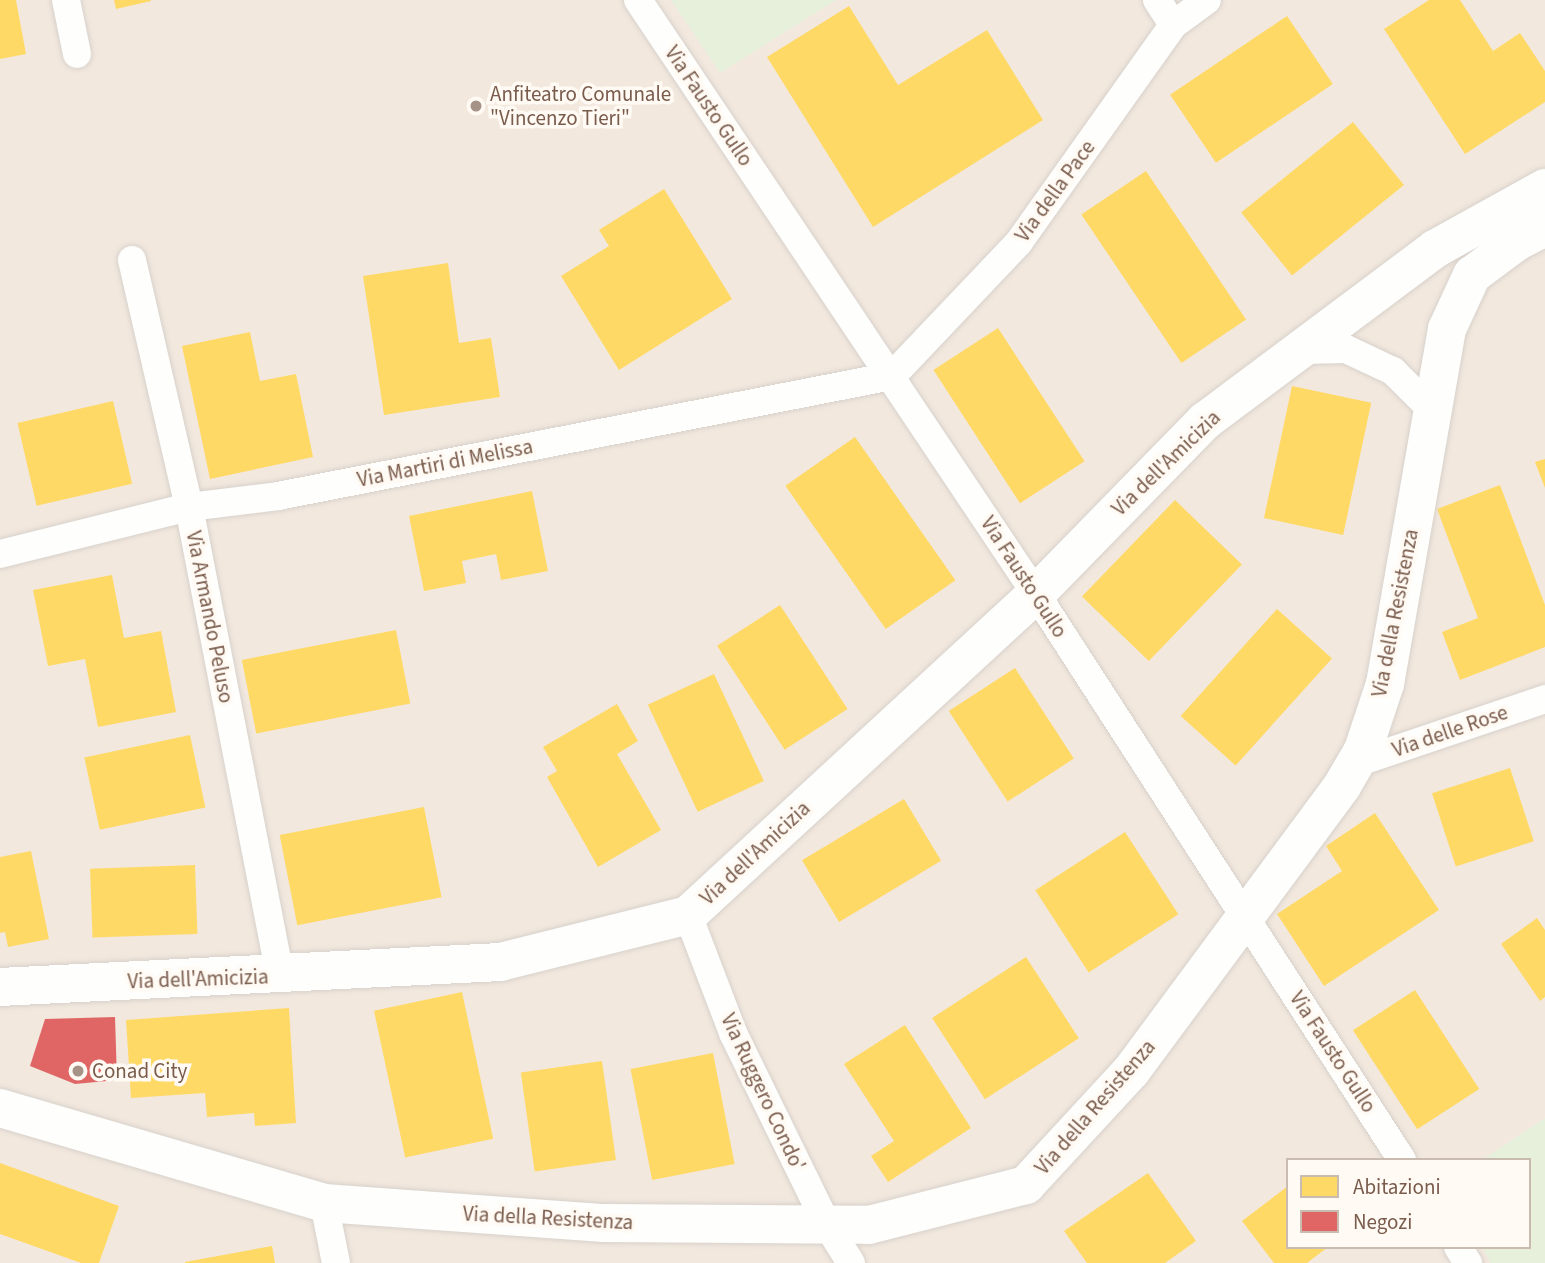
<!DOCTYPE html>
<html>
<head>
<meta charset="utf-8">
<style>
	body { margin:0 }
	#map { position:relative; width:1545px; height:1263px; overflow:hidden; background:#f9f5f0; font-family:"Source Sans 3",sans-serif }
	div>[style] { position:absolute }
	.residential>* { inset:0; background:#f2e8de }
	.green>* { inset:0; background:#e7f0db }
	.homes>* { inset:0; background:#ffd966; transform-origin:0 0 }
	.shops>* { inset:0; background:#e06666 }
	.roads { filter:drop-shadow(0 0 2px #d7d1cb) drop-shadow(0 0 2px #d7d1cb) }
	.street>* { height:28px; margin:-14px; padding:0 14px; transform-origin:14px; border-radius:14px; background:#fefefd }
	.secondary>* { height:38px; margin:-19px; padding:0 19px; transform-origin:19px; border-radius:19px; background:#fefefd }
	.dots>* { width:19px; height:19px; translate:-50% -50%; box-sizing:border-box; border:4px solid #fffaf3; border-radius:50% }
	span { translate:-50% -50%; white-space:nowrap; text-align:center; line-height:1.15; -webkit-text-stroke:7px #fffaf3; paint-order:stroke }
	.poi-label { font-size:21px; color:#7a5c4d }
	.left { translate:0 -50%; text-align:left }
	.street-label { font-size:21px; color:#7a5c4d }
	.legend { position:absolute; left:1286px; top:1158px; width:245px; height:91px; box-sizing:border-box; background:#fffaf3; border:2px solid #cabbb1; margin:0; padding:9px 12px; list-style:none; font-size:21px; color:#7a5c4d }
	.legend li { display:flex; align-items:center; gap:14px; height:35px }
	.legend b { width:35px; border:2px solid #cabbb1 }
</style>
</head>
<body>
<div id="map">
	<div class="residential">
		<div style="clip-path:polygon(evenodd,0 0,1545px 0,1545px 1263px,0 1263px,0 0,1288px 1160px,1529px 1160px,1529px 1247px,1288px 1247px,1288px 1160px)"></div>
	</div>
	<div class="green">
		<div style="clip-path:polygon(671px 0,836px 0,720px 73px)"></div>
		<div style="clip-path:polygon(1545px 1118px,1545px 1263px,1491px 1263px,1482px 1247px,1529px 1247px,1529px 1160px,1482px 1160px)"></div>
	</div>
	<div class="homes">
		<div style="clip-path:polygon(0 0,16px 0,26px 54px,0 59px)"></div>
		<div style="clip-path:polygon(114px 0,151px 0,151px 1px,116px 9px)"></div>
		<div style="clip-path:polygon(1429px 0,1460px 0,1493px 51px,1520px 33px,1545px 71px,1545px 102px,1465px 154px,1384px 29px)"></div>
		<div style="clip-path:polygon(849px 6px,898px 85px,987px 30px,1043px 120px,873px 227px,767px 57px)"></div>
		<div style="left:1287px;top:16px;width:82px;height:141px;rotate:56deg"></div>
		<div style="left:1353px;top:122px;width:81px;height:144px;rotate:51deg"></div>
		<div style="left:1146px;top:171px;width:179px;height:78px;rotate:56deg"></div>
		<div style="clip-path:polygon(664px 189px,732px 299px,619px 370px,561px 276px,609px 246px,599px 230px)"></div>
		<div style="clip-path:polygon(448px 263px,459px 343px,491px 338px,500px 397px,384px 415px,363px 276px)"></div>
		<div style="left:998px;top:328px;width:159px;height:77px;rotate:57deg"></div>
		<div style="clip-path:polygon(250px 332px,260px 381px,296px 374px,313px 457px,210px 479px,182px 346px)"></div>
		<div style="left:1292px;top:386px;width:81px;height:135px;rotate:12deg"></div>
		<div style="left:113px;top:401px;width:85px;height:98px;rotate:77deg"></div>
		<div style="left:855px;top:437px;width:175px;height:85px;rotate:55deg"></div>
		<div style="clip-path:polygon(1545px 459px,1545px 488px,1535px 462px)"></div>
		<div style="clip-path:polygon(1500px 485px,1545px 605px,1545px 647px,1460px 680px,1442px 632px,1478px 618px,1437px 509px)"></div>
		<div style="clip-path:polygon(532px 491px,548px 571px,501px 580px,496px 554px,462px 561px,466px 583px,424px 591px,409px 516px)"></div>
		<div style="left:1175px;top:500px;width:93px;height:134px;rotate:44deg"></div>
		<div style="clip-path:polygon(112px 575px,124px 638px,161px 631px,176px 712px,98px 727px,85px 659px,48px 666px,33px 590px)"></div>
		<div style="left:780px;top:605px;width:124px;height:75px;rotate:57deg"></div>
		<div style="left:1277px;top:609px;width:74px;height:144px;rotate:42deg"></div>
		<div style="left:396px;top:630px;width:75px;height:157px;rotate:79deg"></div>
		<div style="left:1015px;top:668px;width:108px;height:79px;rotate:57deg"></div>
		<div style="left:714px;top:674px;width:118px;height:73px;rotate:65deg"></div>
		<div style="clip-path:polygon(617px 704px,638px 741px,617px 754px,661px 830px,598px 867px,547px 777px,557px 771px,543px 747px)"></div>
		<div style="left:190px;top:735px;width:74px;height:108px;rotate:78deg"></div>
		<div style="left:1510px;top:768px;width:77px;height:82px;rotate:72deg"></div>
		<div style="left:904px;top:799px;width:72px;height:119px;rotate:59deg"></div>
		<div style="left:424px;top:807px;width:92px;height:147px;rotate:79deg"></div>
		<div style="clip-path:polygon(1375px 813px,1439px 910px,1324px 986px,1277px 914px,1342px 871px,1326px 846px)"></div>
		<div style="left:1125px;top:832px;width:98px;height:107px;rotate:57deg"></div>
		<div style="clip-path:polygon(31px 851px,49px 939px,8px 947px,5px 932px,0 933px,0 857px)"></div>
		<div style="left:195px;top:865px;width:69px;height:105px;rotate:88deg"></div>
		<div style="clip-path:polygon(1537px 918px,1545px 930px,1545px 997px,1540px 1001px,1501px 944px)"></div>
		<div style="left:1026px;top:957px;width:97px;height:112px;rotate:57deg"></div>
		<div style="left:1415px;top:990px;width:118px;height:74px;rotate:57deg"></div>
		<div style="left:462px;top:992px;width:150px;height:90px;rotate:78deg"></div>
		<div style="clip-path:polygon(289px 1008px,296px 1123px,255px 1126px,254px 1113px,207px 1117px,205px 1093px,131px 1098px,126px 1020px)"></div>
		<div style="clip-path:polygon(905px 1025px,971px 1128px,888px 1182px,871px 1156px,894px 1141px,844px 1064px)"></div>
		<div style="left:713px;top:1053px;width:113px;height:84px;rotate:79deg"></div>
		<div style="left:602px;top:1061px;width:100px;height:82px;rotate:82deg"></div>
		<div style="clip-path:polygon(0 1163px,119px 1206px,99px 1263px,81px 1263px,0 1234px)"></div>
		<div style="clip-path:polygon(1148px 1173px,1196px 1241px,1165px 1263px,1087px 1263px,1064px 1231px)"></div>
		<div style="clip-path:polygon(1288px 1186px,1288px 1247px,1328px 1247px,1307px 1263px,1274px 1263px,1242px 1221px)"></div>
		<div style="clip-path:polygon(272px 1246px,275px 1263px,185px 1263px,185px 1262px)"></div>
	</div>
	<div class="shops">
		<div style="clip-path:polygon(115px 1017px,117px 1080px,75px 1084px,30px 1066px,45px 1019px)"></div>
	</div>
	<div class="roads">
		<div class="street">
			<div style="left:66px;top:0;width:55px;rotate:78.5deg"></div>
			<div style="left:638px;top:0;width:715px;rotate:56.18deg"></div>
			<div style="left:1036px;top:594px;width:674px;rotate:57.11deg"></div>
			<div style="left:1157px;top:0;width:30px;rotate:57deg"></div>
			<div style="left:132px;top:260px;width:253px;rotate:77deg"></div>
			<div style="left:189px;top:507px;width:478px;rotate:79deg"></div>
			<div style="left:1301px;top:350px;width:45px;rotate:-1.3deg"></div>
			<div style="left:1346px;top:349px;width:52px;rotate:25.1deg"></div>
			<div style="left:1393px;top:371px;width:55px;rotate:45deg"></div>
			<div style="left:892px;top:376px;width:185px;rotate:-46.5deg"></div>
			<div style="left:1019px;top:242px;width:266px;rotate:-54.6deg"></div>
			<div style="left:1173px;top:25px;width:42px;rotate:-36.3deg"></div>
			<div style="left:0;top:554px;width:195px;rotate:-14deg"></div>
			<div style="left:189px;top:507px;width:90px;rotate:-7deg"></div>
			<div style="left:278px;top:496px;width:626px;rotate:-11.06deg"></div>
			<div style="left:1356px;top:763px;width:200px;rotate:-18.7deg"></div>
			<div style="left:688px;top:915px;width:126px;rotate:69.1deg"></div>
			<div style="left:733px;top:1033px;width:212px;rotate:63.9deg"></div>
			<div style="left:826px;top:1223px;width:47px;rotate:58deg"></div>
			<div style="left:324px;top:1203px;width:61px;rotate:78.7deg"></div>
			<div style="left:1458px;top:1247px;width:19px;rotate:58deg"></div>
		</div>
		<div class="secondary">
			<div style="left:0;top:987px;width:501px;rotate:-2.86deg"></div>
			<div style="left:500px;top:962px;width:194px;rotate:-14deg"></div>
			<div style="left:688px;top:915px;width:473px;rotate:-42.7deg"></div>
			<div style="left:1036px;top:594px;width:242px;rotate:-45.7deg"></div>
			<div style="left:1205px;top:421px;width:287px;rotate:-36.8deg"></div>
			<div style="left:1435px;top:249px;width:126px;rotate:-29deg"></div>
			<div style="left:0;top:1108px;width:338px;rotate:16.3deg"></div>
			<div style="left:324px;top:1203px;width:281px;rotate:4.1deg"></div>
			<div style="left:604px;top:1223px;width:265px;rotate:0.4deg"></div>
			<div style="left:869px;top:1225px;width:162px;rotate:-14.3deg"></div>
			<div style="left:1026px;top:1185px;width:156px;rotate:-47.3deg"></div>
			<div style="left:1132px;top:1070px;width:353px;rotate:-53.5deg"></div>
			<div style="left:1342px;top:786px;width:42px;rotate:-59.7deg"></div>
			<div style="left:1363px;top:750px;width:70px;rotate:-71.6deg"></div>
			<div style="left:1385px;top:684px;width:360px;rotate:-80.1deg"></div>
			<div style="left:1447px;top:329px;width:60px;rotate:-65.2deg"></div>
			<div style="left:1472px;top:275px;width:57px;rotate:-36.5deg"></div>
			<div style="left:1518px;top:241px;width:30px;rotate:-27deg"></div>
		</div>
	</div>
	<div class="dots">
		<div style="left:476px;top:106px;background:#a69286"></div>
		<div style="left:78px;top:1071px;background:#a69286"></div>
	</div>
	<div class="poi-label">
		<span class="left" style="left:490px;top:106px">Anfiteatro Comunale<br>"Vincenzo Tieri"</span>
		<span class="left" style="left:92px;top:1071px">Conad City</span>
	</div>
	<div class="street-label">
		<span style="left:709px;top:106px;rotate:56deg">Via Fausto Gullo</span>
		<span style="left:1055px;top:191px;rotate:-54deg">Via della Pace</span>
		<span style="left:445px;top:463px;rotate:-11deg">Via Martiri di Melissa</span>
		<span style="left:1166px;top:463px;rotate:-44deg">Via dell'Amicizia</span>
		<span style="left:1024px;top:577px;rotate:57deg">Via Fausto Gullo</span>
		<span style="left:1395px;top:613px;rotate:-79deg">Via della Resistenza</span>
		<span style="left:210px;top:617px;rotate:79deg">Via Armando Peluso</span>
		<span style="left:1450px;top:731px;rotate:-19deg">Via delle Rose</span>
		<span style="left:755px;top:853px;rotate:-43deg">Via dell'Amicizia</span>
		<span style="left:198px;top:979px;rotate:-2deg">Via dell'Amicizia</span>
		<span style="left:1333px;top:1052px;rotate:57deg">Via Fausto Gullo</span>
		<span style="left:763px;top:1092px;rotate:65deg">Via Ruggero Condo'</span>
		<span style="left:1095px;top:1107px;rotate:-49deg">Via della Resistenza</span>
		<span style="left:548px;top:1218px;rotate:3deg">Via della Resistenza</span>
	</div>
	<ul class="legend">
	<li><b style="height:19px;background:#ffd966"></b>Abitazioni</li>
	<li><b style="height:19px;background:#e06666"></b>Negozi</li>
	</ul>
</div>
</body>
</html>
